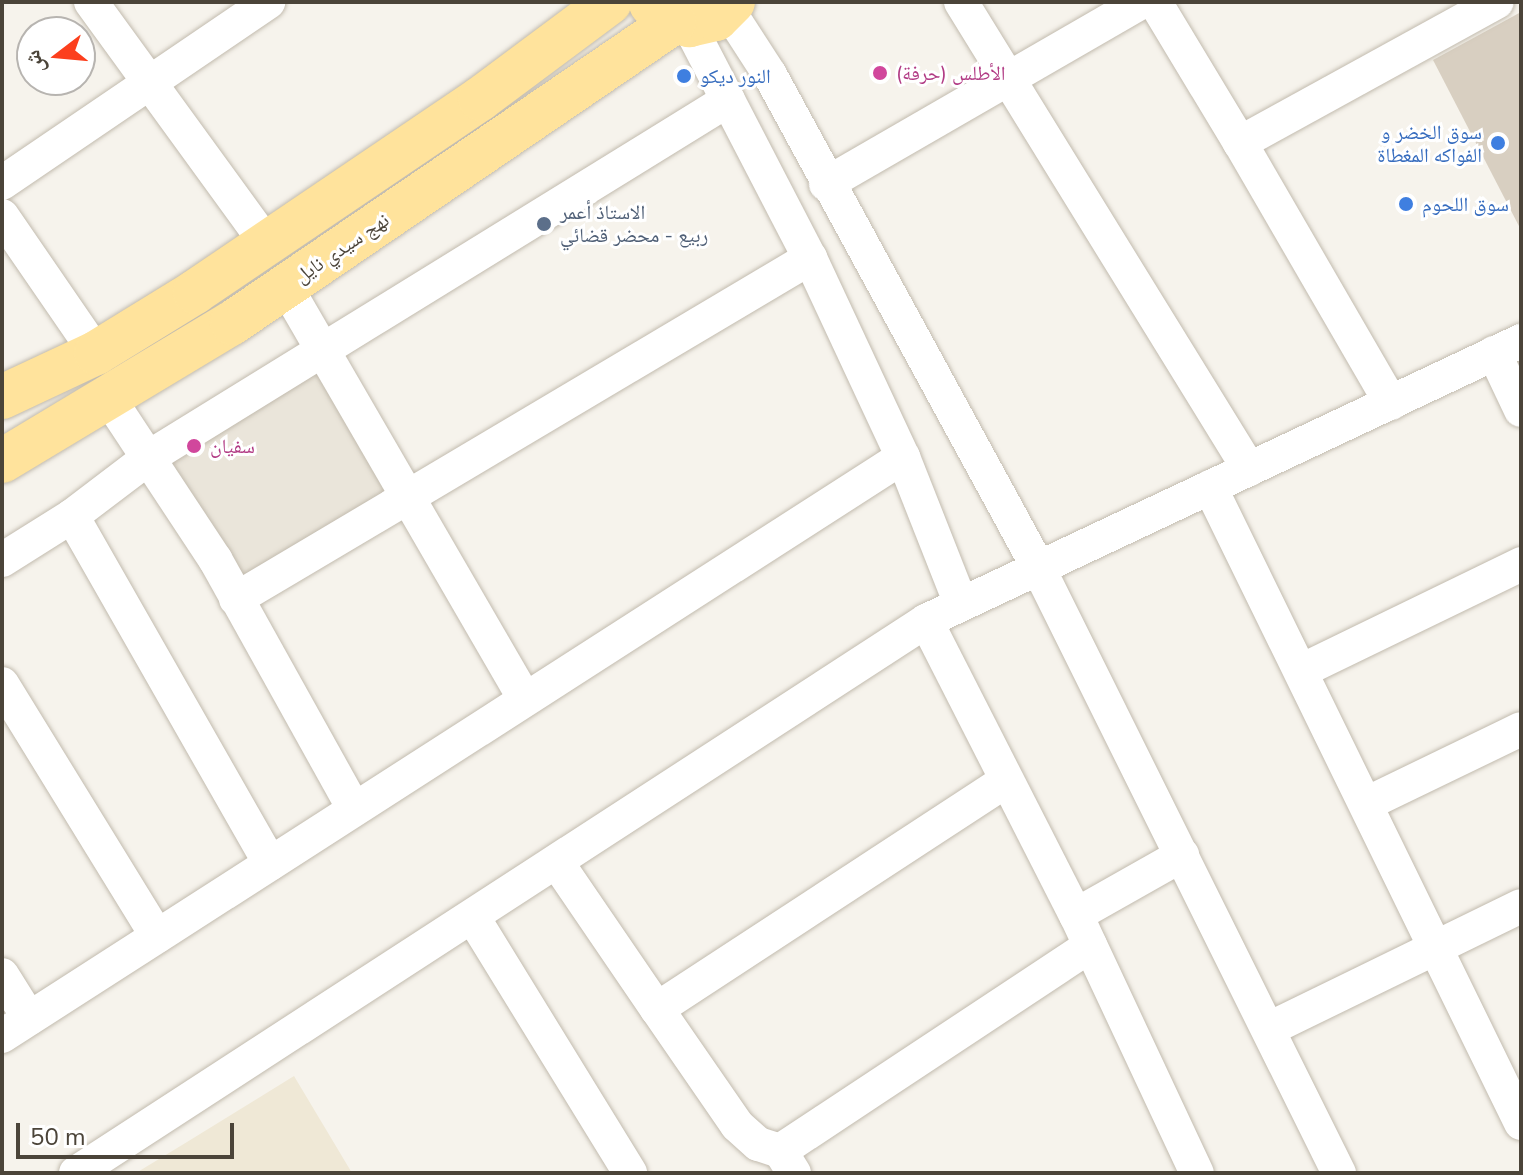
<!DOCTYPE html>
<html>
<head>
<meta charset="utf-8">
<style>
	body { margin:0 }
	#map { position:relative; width:1523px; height:1175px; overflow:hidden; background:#f6f3ec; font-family:"Nunito Sans","Noto Naskh Arabic",sans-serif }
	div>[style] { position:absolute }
	.residential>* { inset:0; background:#eae5da; transform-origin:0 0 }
	.education>* { inset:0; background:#efe8d6 }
	.building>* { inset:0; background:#d8cfc1 }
	.roads { filter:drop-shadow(0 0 2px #c2bbae) drop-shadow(0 0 2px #c2bbae) }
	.minor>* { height:34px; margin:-17px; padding:0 17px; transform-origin:17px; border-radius:17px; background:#fff }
	.major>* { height:44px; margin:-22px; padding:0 22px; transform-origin:22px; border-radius:22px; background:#ffe39c }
	.dots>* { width:22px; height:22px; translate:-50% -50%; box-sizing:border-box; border:4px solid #fff; border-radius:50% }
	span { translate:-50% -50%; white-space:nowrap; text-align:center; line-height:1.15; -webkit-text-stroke:6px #fff; paint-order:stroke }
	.hotel-label { font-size:20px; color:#b23c85 }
	.left { translate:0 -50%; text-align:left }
	.shop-label { font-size:20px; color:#366cbe }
	.right { translate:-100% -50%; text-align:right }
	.service-label { font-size:20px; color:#4e5e75 }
	.street-label { font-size:20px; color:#4b4439 }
	.frame { position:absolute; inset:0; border:4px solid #4b4439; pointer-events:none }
	.north { position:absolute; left:16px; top:16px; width:80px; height:80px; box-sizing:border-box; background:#fff; border:2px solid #b7b4b0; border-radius:50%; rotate:254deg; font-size:22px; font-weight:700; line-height:32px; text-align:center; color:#4b4439 }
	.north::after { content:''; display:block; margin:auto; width:28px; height:36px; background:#fc3f1d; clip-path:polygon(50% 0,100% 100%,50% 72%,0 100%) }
	.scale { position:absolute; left:16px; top:1123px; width:218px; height:36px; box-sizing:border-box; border:4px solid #4b4439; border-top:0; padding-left:10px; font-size:24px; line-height:28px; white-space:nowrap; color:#4b4439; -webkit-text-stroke:6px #fff; paint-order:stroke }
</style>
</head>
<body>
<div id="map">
	<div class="residential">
		<div style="left:317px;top:364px;width:150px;height:194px;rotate:60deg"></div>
	</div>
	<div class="education">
		<div style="clip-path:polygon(294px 1076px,352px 1173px,136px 1173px,187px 1142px)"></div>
	</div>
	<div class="building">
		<div style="clip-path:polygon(1521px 12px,1521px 230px,1433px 60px)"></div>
	</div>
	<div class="roads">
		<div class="minor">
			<div style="left:91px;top:2px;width:298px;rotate:54deg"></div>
			<div style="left:961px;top:2px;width:549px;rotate:58.34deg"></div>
			<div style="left:1155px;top:2px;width:165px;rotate:58.9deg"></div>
			<div style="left:728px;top:10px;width:77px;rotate:57.1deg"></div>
			<div style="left:770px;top:75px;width:560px;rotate:61.42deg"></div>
			<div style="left:1038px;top:567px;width:677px;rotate:63.59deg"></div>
			<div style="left:689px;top:25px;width:263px;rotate:62.6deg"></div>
			<div style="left:810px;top:258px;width:220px;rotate:65deg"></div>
			<div style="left:903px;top:457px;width:158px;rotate:68.5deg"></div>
			<div style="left:2px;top:183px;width:322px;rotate:-34.2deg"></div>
			<div style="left:826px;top:184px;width:364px;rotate:-30deg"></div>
			<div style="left:2px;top:216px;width:166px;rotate:55.5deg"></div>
			<div style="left:286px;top:287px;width:474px;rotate:59.9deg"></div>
			<div style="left:1494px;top:353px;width:63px;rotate:64.7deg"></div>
			<div style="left:110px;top:400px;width:191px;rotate:56.6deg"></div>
			<div style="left:215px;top:559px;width:286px;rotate:60.9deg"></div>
			<div style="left:1391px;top:403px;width:301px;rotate:-120.1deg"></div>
			<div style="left:1240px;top:143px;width:293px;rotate:-28.8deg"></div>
			<div style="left:1210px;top:487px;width:708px;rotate:63.94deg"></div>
			<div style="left:72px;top:516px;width:400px;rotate:60.3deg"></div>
			<div style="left:2px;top:560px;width:83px;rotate:-32.2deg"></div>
			<div style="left:72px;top:516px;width:99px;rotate:-37.2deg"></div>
			<div style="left:151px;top:456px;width:678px;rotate:-31.67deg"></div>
			<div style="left:236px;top:599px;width:668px;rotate:-30.71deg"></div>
			<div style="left:926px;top:621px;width:330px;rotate:63deg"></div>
			<div style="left:1076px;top:915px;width:285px;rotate:64.9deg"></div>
			<div style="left:1301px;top:671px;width:245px;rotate:-25.9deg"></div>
			<div style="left:2px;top:684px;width:296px;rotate:58.4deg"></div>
			<div style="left:1366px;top:804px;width:172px;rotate:-25.8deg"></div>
			<div style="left:558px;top:864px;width:176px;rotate:55.7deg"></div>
			<div style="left:1076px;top:915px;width:122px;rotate:-29.5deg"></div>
			<div style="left:474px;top:919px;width:298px;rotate:58.4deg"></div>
			<div style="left:2px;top:975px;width:51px;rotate:57.9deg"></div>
			<div style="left:1271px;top:1028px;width:278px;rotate:-26deg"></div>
			<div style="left:2px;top:1036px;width:1071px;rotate:-32.73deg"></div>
			<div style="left:780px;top:1151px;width:23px;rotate:-162deg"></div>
			<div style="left:758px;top:1144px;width:28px;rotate:-138deg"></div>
			<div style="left:737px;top:1125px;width:141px;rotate:-124.6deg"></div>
			<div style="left:657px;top:1009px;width:417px;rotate:-33.2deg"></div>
			<div style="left:76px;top:1173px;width:1014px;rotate:-33deg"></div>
			<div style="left:926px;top:621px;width:658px;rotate:-25.2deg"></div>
			<div style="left:794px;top:1173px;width:26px;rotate:-122deg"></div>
			<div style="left:780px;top:1151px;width:372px;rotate:-33.5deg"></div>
		</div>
		<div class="major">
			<div style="left:651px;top:4px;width:15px;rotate:48deg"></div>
			<div style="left:661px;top:15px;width:30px;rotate:20deg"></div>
			<div style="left:689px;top:25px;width:28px;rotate:-13deg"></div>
			<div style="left:716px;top:19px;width:24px;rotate:-45deg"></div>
			<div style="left:2px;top:397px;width:104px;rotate:-25.1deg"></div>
			<div style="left:96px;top:353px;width:116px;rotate:-31.6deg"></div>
			<div style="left:195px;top:292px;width:344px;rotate:-34.1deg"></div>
			<div style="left:480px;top:99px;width:162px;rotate:-36.7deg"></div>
			<div style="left:2px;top:461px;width:268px;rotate:-31deg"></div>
			<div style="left:232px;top:323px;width:535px;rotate:-34.25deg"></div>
		</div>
	</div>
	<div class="dots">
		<div style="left:880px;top:73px;background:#d1479c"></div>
		<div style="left:684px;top:76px;background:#3f7fe0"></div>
		<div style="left:1498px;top:143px;background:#3f7fe0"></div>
		<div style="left:1406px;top:204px;background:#3f7fe0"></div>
		<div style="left:544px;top:224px;background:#5c6f8a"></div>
		<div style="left:194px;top:446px;background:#d1479c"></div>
	</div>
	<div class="hotel-label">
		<span class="left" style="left:896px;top:73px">الأطلس (حرفة)</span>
		<span class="left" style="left:210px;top:446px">سفيان</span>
	</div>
	<div class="shop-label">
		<span class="left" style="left:700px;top:76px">النور ديكو</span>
		<span class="right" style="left:1482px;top:144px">سوق الخضر و<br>الفواكه المغطاة</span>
		<span class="left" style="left:1422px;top:204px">سوق اللحوم</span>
	</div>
	<div class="service-label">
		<span class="left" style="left:560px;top:224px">الاستاذ أعمر<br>ربيع - محضر قضائي</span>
	</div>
	<div class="street-label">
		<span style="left:342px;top:248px;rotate:-34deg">نهج سيدي نايل</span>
	</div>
	<div class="frame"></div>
	<div class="north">ش</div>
	<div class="scale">50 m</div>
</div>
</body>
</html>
